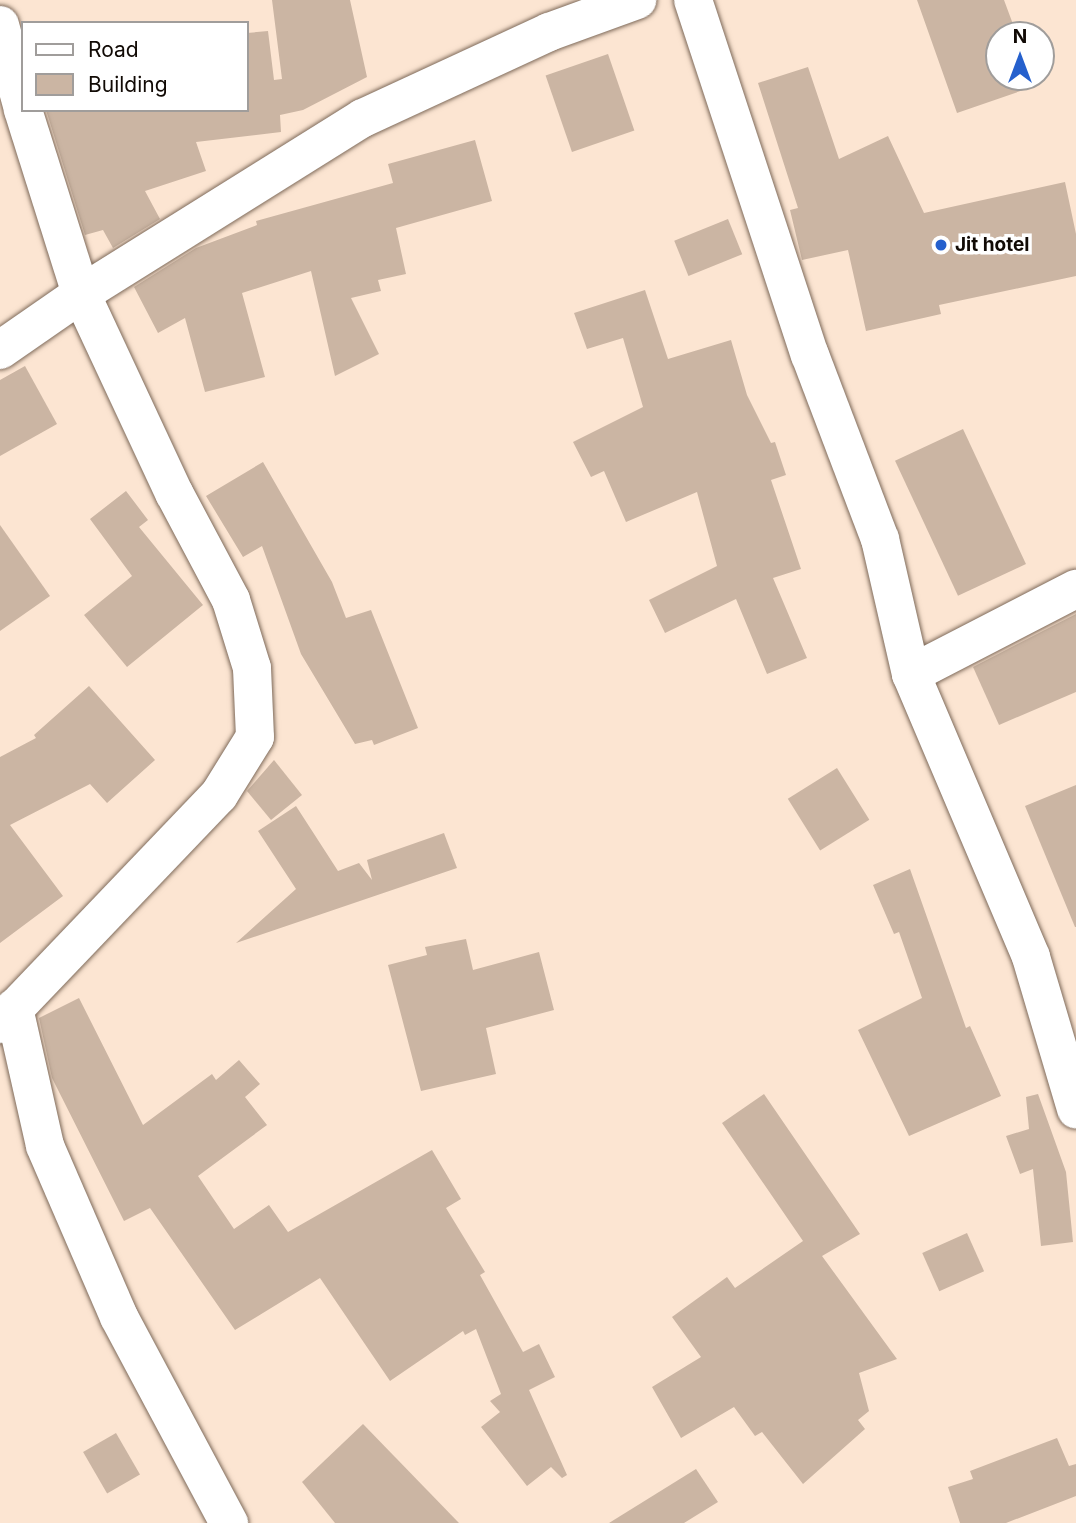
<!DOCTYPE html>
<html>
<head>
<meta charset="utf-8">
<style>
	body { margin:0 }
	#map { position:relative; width:1076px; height:1523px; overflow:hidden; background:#fce5d2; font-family:Inter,sans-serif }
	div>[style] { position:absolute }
	.building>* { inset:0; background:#cbb5a3; transform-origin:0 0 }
	.roads { filter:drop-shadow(0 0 2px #7e6a5a) drop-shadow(0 0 2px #7e6a5a) }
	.street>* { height:38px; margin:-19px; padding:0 19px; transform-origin:19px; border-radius:19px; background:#fff }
	.dots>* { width:19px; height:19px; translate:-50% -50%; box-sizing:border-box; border:4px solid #fff; border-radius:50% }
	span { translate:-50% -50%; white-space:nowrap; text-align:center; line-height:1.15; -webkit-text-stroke:7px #fff; paint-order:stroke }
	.poi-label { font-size:19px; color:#110a05; font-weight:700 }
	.left { translate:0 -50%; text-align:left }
	.legend { position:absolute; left:21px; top:21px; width:228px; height:91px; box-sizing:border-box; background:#fff; border:2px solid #a09d9b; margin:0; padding:9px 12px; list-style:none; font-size:21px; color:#110a05 }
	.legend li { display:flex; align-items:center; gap:14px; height:35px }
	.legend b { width:35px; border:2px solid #a09d9b }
	.north { position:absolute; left:985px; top:21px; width:70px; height:70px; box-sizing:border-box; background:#fff; border:2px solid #a09d9b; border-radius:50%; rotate:0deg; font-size:19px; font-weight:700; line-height:28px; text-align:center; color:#110a05 }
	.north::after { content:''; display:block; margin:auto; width:24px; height:32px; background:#2560cd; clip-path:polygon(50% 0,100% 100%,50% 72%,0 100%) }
</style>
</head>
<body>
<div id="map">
	<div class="building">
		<div style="clip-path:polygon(272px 0,350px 0,367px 77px,303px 110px,280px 115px,281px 132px,196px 142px,206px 171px,145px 191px,160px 219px,113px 248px,103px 230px,85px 235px,46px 110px,247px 110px,247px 33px,268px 31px,274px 80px,282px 79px)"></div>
		<div style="clip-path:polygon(917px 0,1004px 0,1017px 35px,999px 35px,999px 77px,1032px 77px,1035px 86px,957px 113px)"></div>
		<div style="left:608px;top:54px;width:81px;height:66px;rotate:71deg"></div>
		<div style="clip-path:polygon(808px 67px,839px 159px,888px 136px,924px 213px,1065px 182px,1076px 234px,1076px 276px,939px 305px,941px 314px,866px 331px,848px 250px,802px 260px,790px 210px,798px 208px,758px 83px)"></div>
		<div style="clip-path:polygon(475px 140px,492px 201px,396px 228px,406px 274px,378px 280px,381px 291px,351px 298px,379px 354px,335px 376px,311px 271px,242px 293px,265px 377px,205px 392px,185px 318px,158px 333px,134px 287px,196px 248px,257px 225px,256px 221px,393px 183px,388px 164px)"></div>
		<div style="left:728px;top:219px;width:38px;height:58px;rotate:68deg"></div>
		<div style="clip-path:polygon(645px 290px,668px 359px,731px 340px,747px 395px,771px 443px,775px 442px,786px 475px,771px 480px,801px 569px,773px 578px,807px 658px,767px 674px,736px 599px,665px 633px,649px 600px,717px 566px,697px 492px,626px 522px,604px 471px,591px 477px,573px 442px,643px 407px,623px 338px,587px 349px,574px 313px)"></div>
		<div style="clip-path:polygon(25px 366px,57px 424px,0 456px,0 380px)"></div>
		<div style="left:963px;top:429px;width:149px;height:75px;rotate:65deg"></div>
		<div style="clip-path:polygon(263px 462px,332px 582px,346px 618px,371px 610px,418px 728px,374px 745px,372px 740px,355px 744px,301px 654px,262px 546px,243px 557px,206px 496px)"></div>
		<div style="clip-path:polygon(126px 491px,148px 520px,139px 527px,203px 605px,127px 667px,84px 615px,132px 576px,90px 519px)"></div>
		<div style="clip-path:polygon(0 525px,50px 596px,0 631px)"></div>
		<div style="clip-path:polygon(1076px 614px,1076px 692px,999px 725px,973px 667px)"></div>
		<div style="clip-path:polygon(89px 686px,155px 760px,107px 803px,90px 784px,10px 825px,63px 896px,0 943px,0 757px,36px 738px,34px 735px)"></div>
		<div style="clip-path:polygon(274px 760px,302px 795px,271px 820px,247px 791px)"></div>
		<div style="left:837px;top:768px;width:61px;height:58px;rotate:58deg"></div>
		<div style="clip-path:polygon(1076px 785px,1076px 927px,1075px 927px,1025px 806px)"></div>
		<div style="clip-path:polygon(296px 806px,338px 871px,359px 863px,372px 880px,367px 860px,444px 833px,457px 868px,236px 943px,296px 889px,258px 831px)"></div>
		<div style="clip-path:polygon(910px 869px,966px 1028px,970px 1026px,1001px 1096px,909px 1136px,858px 1030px,922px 998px,899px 932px,894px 934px,873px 885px)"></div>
		<div style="clip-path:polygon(466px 939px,473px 970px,539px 952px,554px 1010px,486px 1028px,496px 1074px,421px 1091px,388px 965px,427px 955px,425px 947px)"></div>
		<div style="clip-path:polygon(79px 998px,143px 1125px,212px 1074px,216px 1080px,239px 1060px,260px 1084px,245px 1097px,267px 1125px,198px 1176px,234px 1229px,269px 1205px,288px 1232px,432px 1150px,461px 1199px,446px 1208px,485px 1272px,480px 1275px,523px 1352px,539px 1344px,555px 1377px,529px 1390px,567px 1475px,562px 1478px,551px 1467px,527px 1486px,481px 1427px,500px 1412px,490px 1401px,501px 1394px,476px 1329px,465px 1335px,463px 1331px,390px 1381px,320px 1278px,235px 1330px,150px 1208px,124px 1221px,52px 1078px,39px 1018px)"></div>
		<div style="clip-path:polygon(764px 1094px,860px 1234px,822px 1256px,897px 1359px,859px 1373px,869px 1411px,858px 1420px,865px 1429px,803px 1484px,762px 1432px,755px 1436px,734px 1407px,681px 1438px,652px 1387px,701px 1357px,672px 1317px,727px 1277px,735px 1288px,803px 1241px,722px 1123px)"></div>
		<div style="clip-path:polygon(1038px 1094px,1066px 1172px,1073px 1242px,1041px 1246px,1033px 1169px,1020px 1174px,1006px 1136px,1029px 1129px,1026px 1097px)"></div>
		<div style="left:967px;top:1233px;width:42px;height:49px;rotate:66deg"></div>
		<div style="clip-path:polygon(363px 1424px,459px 1523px,335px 1523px,302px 1482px)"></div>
		<div style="left:116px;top:1433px;width:48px;height:38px;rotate:60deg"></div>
		<div style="clip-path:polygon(1057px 1438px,1069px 1466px,1076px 1464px,1076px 1496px,1006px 1523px,960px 1523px,948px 1487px,973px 1479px,970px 1471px)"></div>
		<div style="clip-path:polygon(696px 1469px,718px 1502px,684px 1523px,609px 1523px)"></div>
	</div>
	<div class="roads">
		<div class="street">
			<div style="left:693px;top:0;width:374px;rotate:71.8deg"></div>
			<div style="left:810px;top:355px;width:197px;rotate:69.2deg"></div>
			<div style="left:880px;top:539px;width:139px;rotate:77.1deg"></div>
			<div style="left:911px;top:674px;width:307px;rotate:67deg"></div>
			<div style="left:1031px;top:957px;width:159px;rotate:73.5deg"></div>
			<div style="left:0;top:25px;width:87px;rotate:74.7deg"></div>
			<div style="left:0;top:350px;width:98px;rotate:-34.7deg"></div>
			<div style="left:81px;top:294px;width:332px;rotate:-32deg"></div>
			<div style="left:363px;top:118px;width:205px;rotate:-24.8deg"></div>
			<div style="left:549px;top:32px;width:94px;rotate:-20deg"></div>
			<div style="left:911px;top:674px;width:186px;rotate:-27.3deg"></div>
			<div style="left:14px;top:1008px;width:141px;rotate:77.3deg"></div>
			<div style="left:45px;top:1146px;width:186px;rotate:66.6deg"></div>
			<div style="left:119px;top:1317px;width:234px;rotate:61.9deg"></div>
			<div style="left:0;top:1024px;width:317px;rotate:-46.3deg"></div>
			<div style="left:219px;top:795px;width:68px;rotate:-58.2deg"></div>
			<div style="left:255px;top:737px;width:69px;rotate:-92.5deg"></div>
			<div style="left:252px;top:668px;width:71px;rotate:-107.2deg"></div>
			<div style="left:231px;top:600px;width:121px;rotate:-118deg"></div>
			<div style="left:174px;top:493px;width:220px;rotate:-115deg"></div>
			<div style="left:81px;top:294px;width:193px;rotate:-107.5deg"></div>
		</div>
	</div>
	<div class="dots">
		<div style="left:941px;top:245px;background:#2560cd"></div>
	</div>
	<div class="poi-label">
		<span class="left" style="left:955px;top:245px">Jit hotel</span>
	</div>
	<ul class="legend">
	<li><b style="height:9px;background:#fff"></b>Road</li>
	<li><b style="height:19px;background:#cbb5a3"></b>Building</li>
	</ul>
	<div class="north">N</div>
</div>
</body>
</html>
